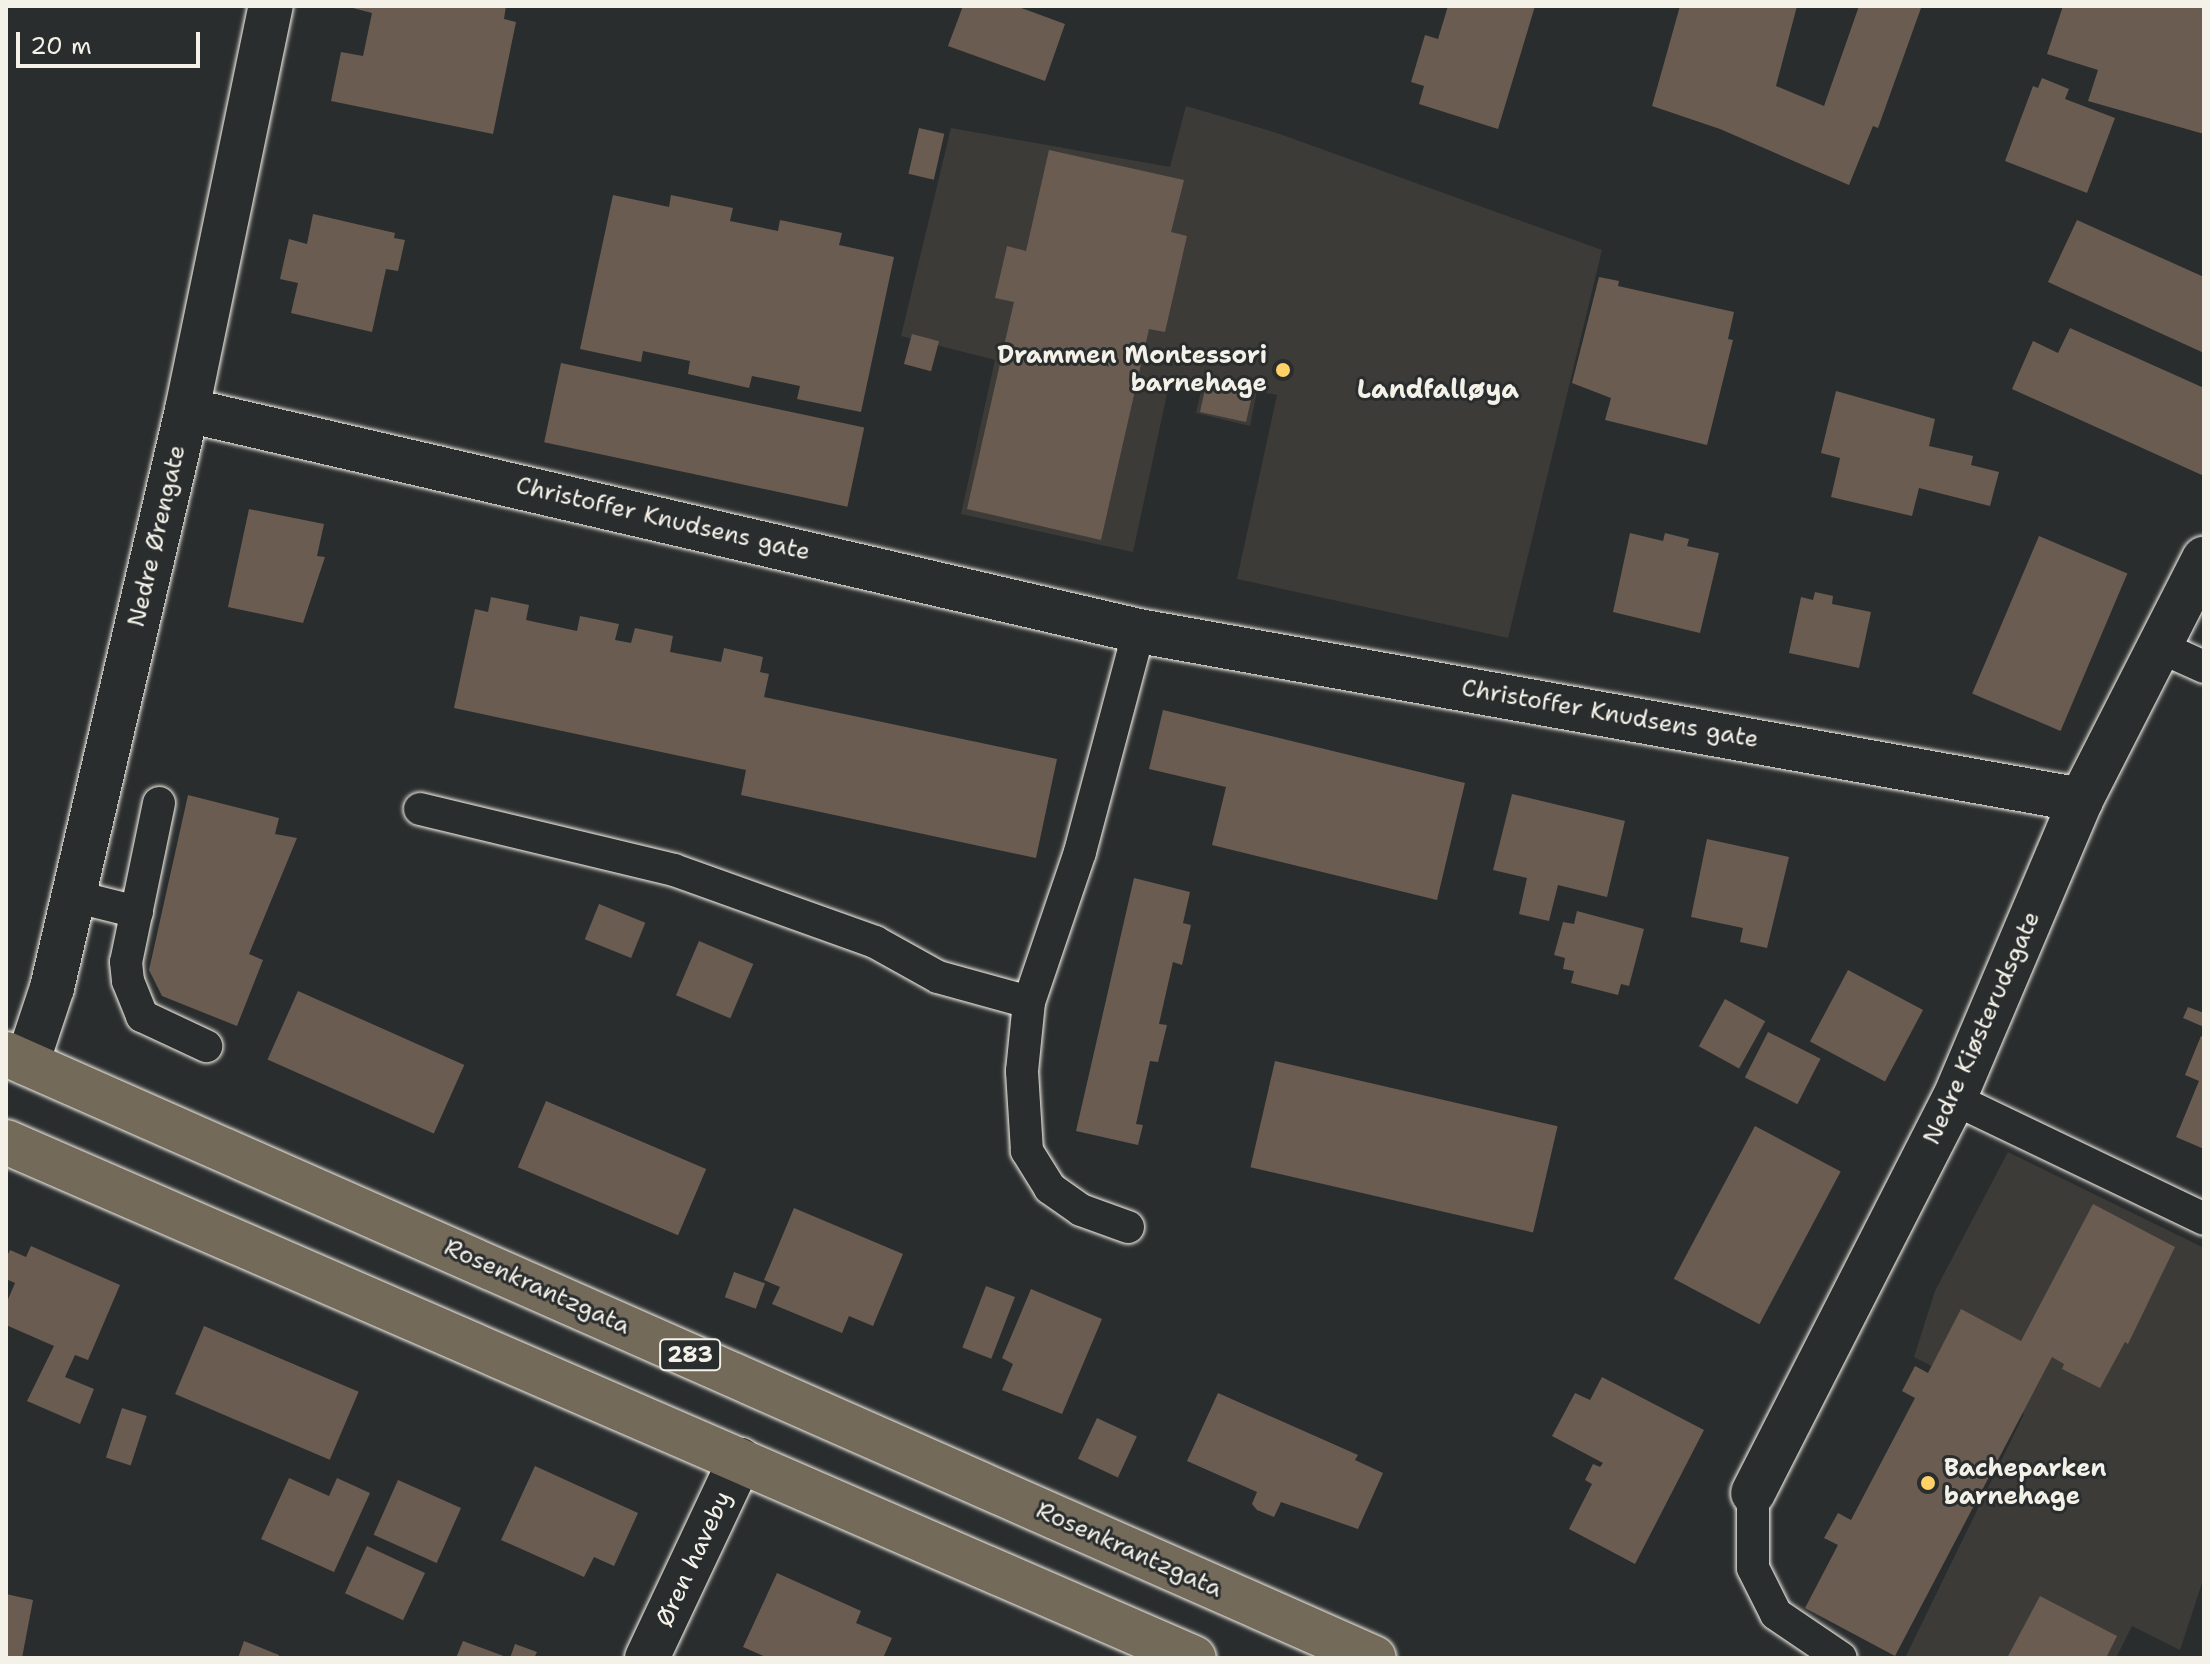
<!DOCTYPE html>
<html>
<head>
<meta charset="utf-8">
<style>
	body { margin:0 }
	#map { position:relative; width:2210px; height:1664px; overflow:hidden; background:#2a2d2e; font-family:"Shantell Sans",sans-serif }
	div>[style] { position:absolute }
	.built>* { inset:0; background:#3d3b38 }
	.building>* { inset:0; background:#6a5c51; transform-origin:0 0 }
	.roads { filter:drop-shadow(0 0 2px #f4f1e8) drop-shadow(0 0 2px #f4f1e8) }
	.service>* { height:32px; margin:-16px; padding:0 16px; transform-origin:16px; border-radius:16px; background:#2a2d2e }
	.minor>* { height:44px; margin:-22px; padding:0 22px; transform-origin:22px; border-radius:22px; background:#2a2d2e }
	.primary>* { height:44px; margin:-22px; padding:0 22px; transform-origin:22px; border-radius:22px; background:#746a5a }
	.dots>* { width:22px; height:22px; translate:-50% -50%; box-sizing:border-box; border:4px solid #2a2d2e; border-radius:50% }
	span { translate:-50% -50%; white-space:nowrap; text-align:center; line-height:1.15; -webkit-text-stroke:6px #2a2d2e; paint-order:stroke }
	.shield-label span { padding:2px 6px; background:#2a2d2e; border:2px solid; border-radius:6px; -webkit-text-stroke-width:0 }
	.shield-label { font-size:22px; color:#f4f1e8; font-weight:700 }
	.poi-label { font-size:24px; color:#f4f1e8; font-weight:700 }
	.right { translate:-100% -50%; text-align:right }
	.left { translate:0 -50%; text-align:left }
	.street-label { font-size:24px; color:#f4f1e8 }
	.neighbourhood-label { font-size:26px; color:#f4f1e8; font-weight:700 }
	.frame { position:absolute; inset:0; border:8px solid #f4f1e8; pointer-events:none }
	.scale { position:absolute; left:16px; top:32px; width:184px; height:36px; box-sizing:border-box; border:4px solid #f4f1e8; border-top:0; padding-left:10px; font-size:24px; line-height:28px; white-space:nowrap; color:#f4f1e8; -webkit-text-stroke:6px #2a2d2e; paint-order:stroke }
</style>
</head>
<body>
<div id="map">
	<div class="built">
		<div style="clip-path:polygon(1186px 106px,1277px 133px,1602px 250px,1508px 638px,1237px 579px,1277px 395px,1257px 391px,1250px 426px,1196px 413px,1202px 387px,1170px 380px,1133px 552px,961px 514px,995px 360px,901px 336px,951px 128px,1170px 167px)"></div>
		<div style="clip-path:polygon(2008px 1152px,2204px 1248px,2204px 1577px,2180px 1650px,2132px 1626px,2116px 1658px,1905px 1658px,2024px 1414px,1914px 1357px,1935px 1291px)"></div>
	</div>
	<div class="building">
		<div style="clip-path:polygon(345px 6px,506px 6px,504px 19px,516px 22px,493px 134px,331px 101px,341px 52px,363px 56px,372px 13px)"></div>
		<div style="clip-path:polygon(963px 6px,1016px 6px,1065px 24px,1045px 81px,948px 46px)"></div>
		<div style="clip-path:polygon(1448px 6px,1535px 6px,1498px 129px,1419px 104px,1424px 86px,1411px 82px,1425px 35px,1438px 39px)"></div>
		<div style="clip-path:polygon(1680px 6px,1797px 6px,1776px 86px,1824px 106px,1859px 6px,1921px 8px,1878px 128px,1873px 126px,1849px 185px,1720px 129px,1652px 106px)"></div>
		<div style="clip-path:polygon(2063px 6px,2204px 7px,2204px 134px,2088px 101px,2098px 70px,2047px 54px)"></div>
		<div style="clip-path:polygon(2042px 78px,2069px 89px,2065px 99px,2115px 118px,2087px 193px,2005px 161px,2033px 86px,2038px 88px)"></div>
		<div style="left:919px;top:128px;width:26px;height:47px;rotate:13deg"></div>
		<div style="clip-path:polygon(1049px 150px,1184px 180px,1171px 232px,1187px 236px,1165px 332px,1149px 329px,1101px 540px,967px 509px,1014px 302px,995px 298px,1007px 246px,1026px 251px)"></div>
		<div style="clip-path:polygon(613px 195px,669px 207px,671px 195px,733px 208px,730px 221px,778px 231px,780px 220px,842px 233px,839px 245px,894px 257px,861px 412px,797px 399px,800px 386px,752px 376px,749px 388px,688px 374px,690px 361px,643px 351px,641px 362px,580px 349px)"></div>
		<div style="clip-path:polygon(313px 214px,395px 233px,394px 238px,405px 240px,398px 271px,386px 269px,372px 332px,291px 313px,298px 283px,280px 279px,289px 239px,307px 244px)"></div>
		<div style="clip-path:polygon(2077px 220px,2204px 277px,2204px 353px,2048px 282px)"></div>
		<div style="clip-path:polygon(1599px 277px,1619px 281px,1618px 286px,1734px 312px,1728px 339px,1733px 340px,1707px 445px,1605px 420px,1611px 398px,1572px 383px)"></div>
		<div style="clip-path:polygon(2070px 328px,2204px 388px,2204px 476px,2012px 389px,2033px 341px,2058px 353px)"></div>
		<div style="left:912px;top:334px;width:28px;height:31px;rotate:15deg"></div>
		<div style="left:561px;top:363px;width:310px;height:81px;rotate:12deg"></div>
		<div style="clip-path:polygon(1222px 379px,1254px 387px,1246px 422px,1200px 412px,1206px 385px,1220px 388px)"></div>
		<div style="clip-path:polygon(1836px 391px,1935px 419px,1929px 446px,1973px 456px,1971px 465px,1999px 472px,1990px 506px,1919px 488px,1912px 516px,1831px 497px,1840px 458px,1821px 453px)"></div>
		<div style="clip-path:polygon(249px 509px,324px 524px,317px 556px,325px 557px,303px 623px,228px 607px)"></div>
		<div style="clip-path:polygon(1630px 533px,1663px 541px,1665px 533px,1689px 539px,1687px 546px,1719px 553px,1700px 633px,1613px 612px)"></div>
		<div style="left:2039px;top:536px;width:96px;height:171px;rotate:23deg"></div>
		<div style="clip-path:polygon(1815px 592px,1833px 596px,1832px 604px,1871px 612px,1859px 668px,1789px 653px,1801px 597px,1813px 600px)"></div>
		<div style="clip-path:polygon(491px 597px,529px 605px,526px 620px,577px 631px,580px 616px,619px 624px,615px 640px,631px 643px,635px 628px,673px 636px,670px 652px,721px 662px,724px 648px,763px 657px,760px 672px,769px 674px,764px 697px,1057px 759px,1036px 858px,741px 795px,746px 770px,454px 708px,475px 609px,488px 612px)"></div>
		<div style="clip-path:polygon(1163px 710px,1465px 783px,1437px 900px,1212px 845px,1226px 787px,1149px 769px)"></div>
		<div style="clip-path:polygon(1512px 794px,1625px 821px,1607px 897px,1558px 885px,1549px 921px,1519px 914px,1527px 878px,1493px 870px)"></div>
		<div style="clip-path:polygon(188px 795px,279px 818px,275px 834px,297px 838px,249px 954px,263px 960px,237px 1026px,162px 996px,149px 970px)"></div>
		<div style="clip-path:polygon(1707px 839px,1789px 857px,1767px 948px,1740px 942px,1743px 928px,1691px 917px)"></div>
		<div style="clip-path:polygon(1134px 878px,1190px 892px,1183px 923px,1191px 925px,1182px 965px,1173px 962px,1159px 1024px,1167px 1025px,1158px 1062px,1150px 1061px,1136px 1124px,1143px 1125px,1138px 1145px,1076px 1131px)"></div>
		<div style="left:599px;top:904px;width:50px;height:38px;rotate:22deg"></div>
		<div style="clip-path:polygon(1577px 911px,1644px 929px,1629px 986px,1621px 984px,1618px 995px,1571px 983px,1574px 971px,1563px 969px,1565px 958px,1554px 955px,1563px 922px,1574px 924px)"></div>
		<div style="left:699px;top:941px;width:59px;height:59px;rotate:23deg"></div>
		<div style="left:1848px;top:970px;width:85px;height:81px;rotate:28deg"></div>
		<div style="left:298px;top:991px;width:182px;height:75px;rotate:24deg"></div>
		<div style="left:1725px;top:999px;width:46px;height:54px;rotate:29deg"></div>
		<div style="clip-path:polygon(2188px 1007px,2204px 1013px,2204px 1027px,2183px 1018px)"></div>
		<div style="left:1768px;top:1032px;width:59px;height:51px;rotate:27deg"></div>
		<div style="clip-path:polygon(2201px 1036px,2204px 1037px,2204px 1149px,2176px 1137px,2199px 1081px,2185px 1075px)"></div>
		<div style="left:1275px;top:1061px;width:290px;height:109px;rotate:13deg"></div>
		<div style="left:546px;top:1101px;width:174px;height:72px;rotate:23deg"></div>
		<div style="left:1755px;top:1126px;width:97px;height:173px;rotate:28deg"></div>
		<div style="clip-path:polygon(2093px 1204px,2175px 1247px,2128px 1344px,2125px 1342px,2100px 1388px,2062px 1369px,2064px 1364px,2052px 1357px,1895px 1656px,1805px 1608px,1838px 1545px,1824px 1538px,1838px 1513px,1851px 1520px,1915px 1398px,1902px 1391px,1915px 1366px,1928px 1373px,1961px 1309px,2021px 1341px)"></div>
		<div style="clip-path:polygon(794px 1208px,903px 1254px,873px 1326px,849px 1316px,842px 1333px,772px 1304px,780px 1287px,764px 1280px)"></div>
		<div style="clip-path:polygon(31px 1246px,120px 1285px,88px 1360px,75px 1355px,65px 1377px,94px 1389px,80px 1424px,27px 1401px,54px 1346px,6px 1325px,6px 1304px,15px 1283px,6px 1279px,6px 1258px,10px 1250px,26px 1257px)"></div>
		<div style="left:734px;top:1272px;width:33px;height:27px;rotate:20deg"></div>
		<div style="left:986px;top:1286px;width:31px;height:66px;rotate:21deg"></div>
		<div style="clip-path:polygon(1031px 1289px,1102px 1319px,1062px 1414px,1002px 1390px,1013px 1364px,1002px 1358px)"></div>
		<div style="left:204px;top:1326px;width:168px;height:74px;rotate:23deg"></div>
		<div style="clip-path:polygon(1602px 1377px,1704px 1430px,1635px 1564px,1569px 1529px,1592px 1484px,1585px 1480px,1593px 1464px,1600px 1467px,1603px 1463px,1552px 1436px,1575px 1393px,1590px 1400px)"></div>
		<div style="clip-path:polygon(1218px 1393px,1358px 1455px,1355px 1460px,1383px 1473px,1358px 1529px,1281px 1502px,1274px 1517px,1257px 1510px,1252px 1504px,1257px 1492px,1187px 1461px)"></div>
		<div style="left:122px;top:1408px;width:26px;height:52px;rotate:18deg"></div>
		<div style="left:1097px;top:1418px;width:44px;height:45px;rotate:25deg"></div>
		<div style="clip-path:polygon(535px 1466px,638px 1513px,614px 1566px,594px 1557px,584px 1577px,501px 1540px)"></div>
		<div style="clip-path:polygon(289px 1478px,329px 1496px,337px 1478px,370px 1493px,334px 1572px,261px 1539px)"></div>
		<div style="left:398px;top:1480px;width:69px;height:60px;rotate:24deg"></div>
		<div style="left:367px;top:1546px;width:64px;height:52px;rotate:25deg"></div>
		<div style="clip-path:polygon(777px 1573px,861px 1611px,856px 1623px,892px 1638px,883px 1658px,768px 1658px,743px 1647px)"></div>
		<div style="clip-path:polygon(6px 1594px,33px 1600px,22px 1658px,6px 1658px)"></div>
		<div style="clip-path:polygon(2040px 1596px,2117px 1636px,2106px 1658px,2007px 1658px)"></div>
		<div style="clip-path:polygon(244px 1641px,279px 1655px,278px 1658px,238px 1658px)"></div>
		<div style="clip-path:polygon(463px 1641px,509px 1658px,456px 1658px)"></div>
		<div style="clip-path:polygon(515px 1644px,537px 1652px,534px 1658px,510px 1658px)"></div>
	</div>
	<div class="roads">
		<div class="service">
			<div style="left:2162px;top:648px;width:46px;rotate:24.3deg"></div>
			<div style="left:159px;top:803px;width:162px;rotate:101.7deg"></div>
			<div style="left:126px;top:962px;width:19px;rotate:84deg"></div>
			<div style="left:128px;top:981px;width:38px;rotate:68deg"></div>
			<div style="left:142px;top:1016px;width:71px;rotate:25.1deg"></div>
			<div style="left:420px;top:809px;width:261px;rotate:13.5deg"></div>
			<div style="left:674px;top:870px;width:214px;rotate:19.7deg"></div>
			<div style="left:875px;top:942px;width:72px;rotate:29.1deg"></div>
			<div style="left:938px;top:977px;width:94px;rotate:15.4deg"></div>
			<div style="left:73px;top:896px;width:66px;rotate:14deg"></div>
			<div style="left:1954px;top:1099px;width:277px;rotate:25.6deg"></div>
			<div style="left:1128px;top:1227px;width:50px;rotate:-160.1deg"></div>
			<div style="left:1081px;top:1210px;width:38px;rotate:-145deg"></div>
			<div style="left:1050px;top:1188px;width:44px;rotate:-121.9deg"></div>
			<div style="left:1027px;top:1151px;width:80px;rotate:-93.6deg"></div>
			<div style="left:1022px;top:1071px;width:69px;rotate:-84.2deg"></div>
			<div style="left:1029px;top:1002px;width:158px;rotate:-71.2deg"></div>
			<div style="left:1080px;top:852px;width:229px;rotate:-75.1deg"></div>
			<div style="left:1753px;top:1493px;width:75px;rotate:90deg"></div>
			<div style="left:1753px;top:1568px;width:51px;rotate:63.4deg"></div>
			<div style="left:1776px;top:1614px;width:78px;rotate:34.1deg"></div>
		</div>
		<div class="minor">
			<div style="left:187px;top:410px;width:977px;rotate:13.07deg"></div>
			<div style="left:1139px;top:631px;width:957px;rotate:10.17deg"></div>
			<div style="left:27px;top:1063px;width:79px;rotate:-71.6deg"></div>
			<div style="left:52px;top:988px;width:594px;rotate:-76.85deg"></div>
			<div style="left:187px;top:410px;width:413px;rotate:-78.3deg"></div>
			<div style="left:1753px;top:1493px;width:442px;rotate:-63deg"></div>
			<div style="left:1954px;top:1099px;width:325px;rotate:-67deg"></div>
			<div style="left:2081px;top:800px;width:271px;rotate:-63deg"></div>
			<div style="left:647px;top:1658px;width:219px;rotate:-64.8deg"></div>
		</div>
		<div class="primary">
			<div style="left:6px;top:1054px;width:1495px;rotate:23.82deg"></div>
			<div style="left:6px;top:1142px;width:1295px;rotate:23.48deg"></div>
		</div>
	</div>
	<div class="dots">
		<div style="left:1283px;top:370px;background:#ffd166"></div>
		<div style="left:1928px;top:1483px;background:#ffd166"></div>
	</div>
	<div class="shield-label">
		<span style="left:690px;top:1355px">283</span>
	</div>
	<div class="poi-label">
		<span class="right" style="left:1267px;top:370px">Drammen Montessori<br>barnehage</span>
		<span class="left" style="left:1944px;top:1483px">Bacheparken<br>barnehage</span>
	</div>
	<div class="street-label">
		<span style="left:663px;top:519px;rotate:13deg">Christoffer Knudsens gate</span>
		<span style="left:157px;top:536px;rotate:-77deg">Nedre Ørengate</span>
		<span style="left:1610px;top:714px;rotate:10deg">Christoffer Knudsens gate</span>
		<span style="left:1982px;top:1028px;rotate:-66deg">Nedre Kiøsterudsgate</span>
		<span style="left:537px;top:1287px;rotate:24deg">Rosenkrantzgata</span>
		<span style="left:1129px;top:1550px;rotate:24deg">Rosenkrantzgata</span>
		<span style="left:694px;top:1559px;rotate:-65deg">Øren haveby</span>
	</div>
	<div class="neighbourhood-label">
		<span style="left:1438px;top:389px">Landfalløya</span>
	</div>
	<div class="frame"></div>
	<div class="scale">20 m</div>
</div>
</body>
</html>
